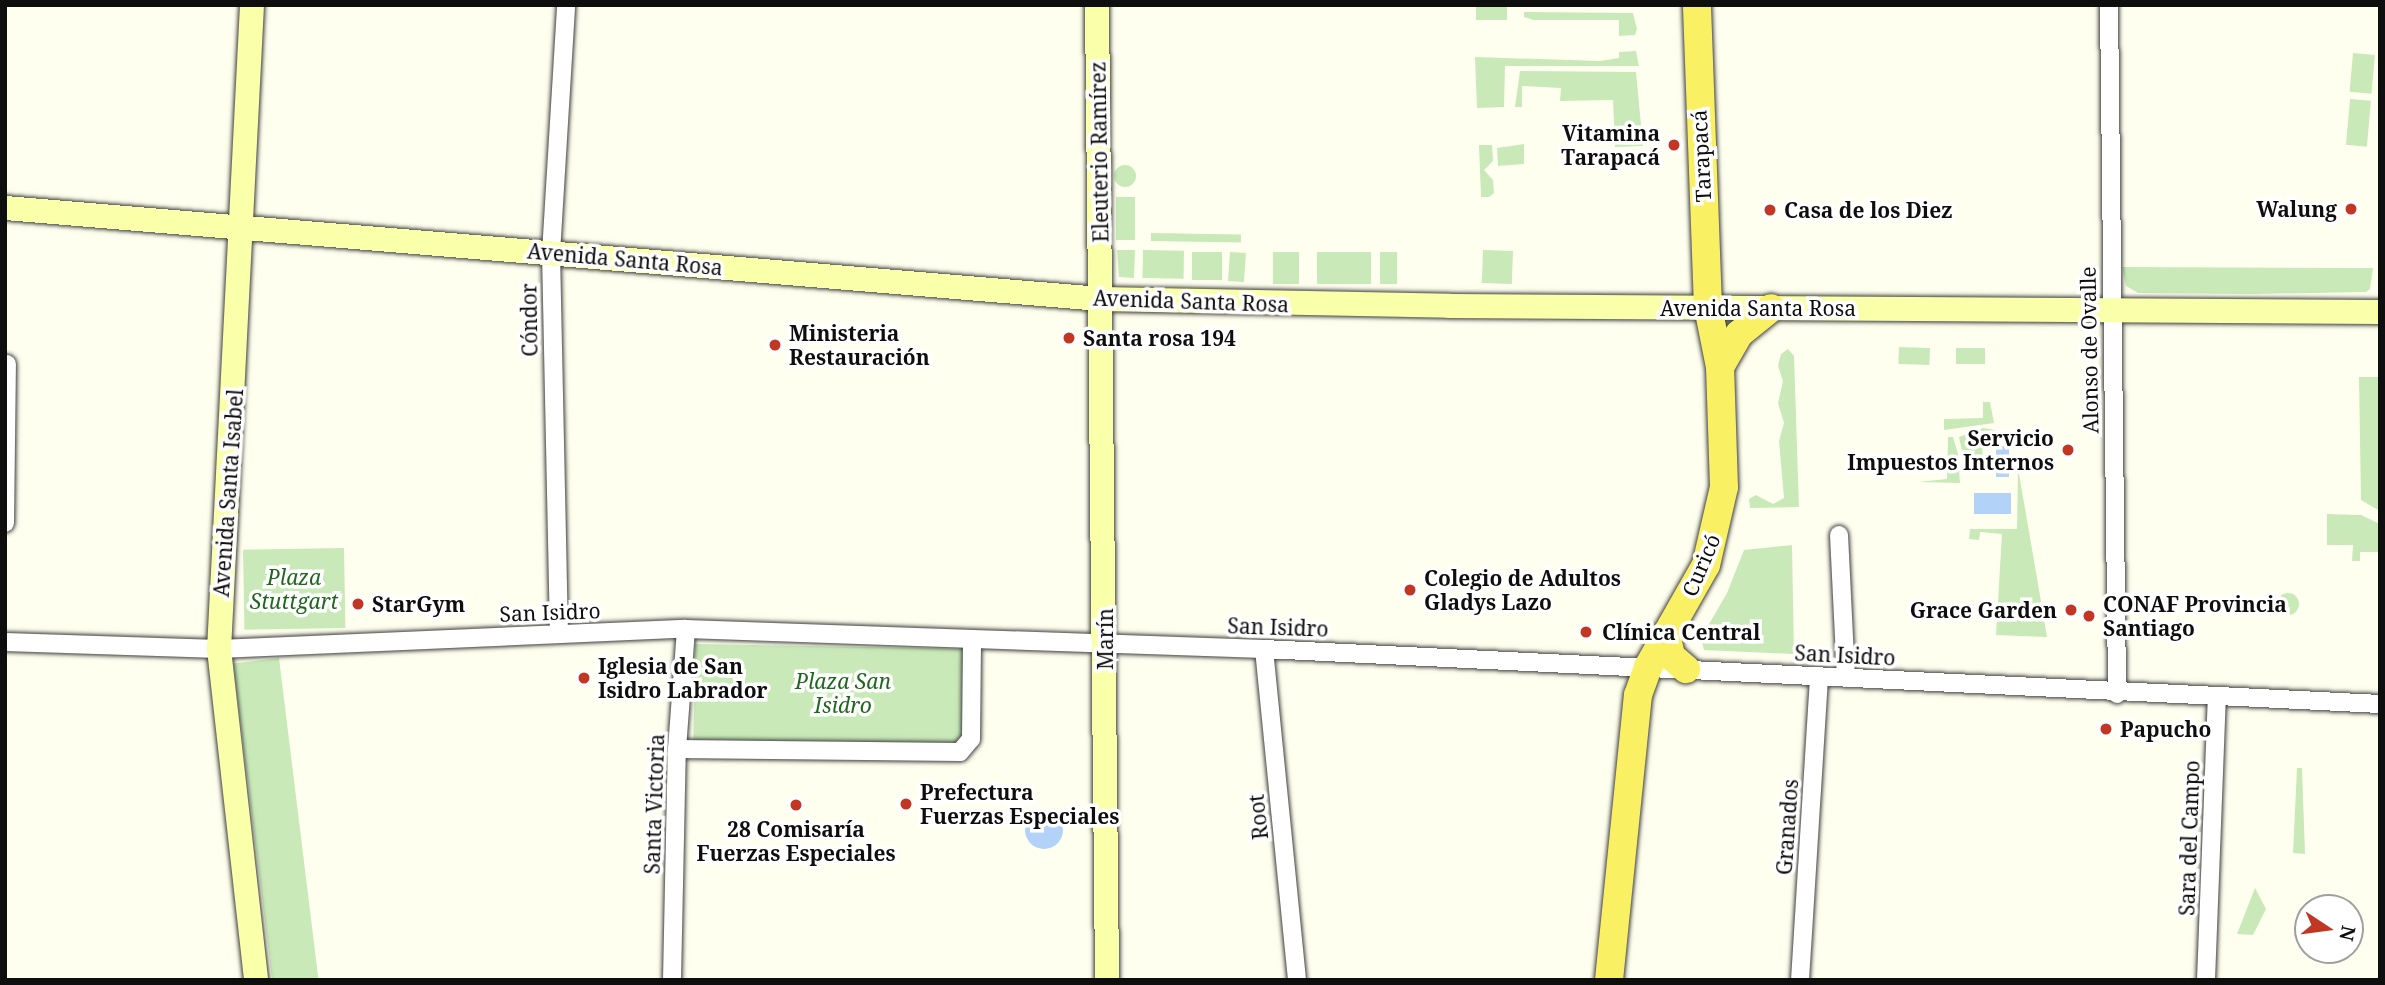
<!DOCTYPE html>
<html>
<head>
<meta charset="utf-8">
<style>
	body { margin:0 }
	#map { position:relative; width:2385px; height:985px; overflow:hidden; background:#ffffef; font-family:"Noto Serif",serif }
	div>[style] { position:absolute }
	.green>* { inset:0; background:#c9eab8; transform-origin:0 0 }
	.round { border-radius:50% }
	.water>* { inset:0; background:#b3d2f7; transform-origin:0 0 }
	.roads { filter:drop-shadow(0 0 2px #414141) drop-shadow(0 0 2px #414141) }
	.street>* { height:18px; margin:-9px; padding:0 9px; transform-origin:9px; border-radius:9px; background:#fff }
	.secondary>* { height:24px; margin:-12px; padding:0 12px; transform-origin:12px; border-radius:12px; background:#faffaa }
	.primary>* { height:28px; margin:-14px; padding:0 14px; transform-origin:14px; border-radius:14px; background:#faf064 }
	.dots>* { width:19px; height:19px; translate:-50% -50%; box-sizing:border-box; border:4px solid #fff; border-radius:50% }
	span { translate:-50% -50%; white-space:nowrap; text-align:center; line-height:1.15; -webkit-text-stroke:7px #fff; paint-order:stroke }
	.poi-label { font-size:21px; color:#0e0e0e; font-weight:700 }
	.right { translate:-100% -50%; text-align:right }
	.left { translate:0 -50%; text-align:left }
	.street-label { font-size:21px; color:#0e0e0e }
	.park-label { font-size:21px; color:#1f671d; font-style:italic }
	.frame { position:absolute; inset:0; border:7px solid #0e0e0e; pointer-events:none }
	.north { position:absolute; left:2294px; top:894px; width:70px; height:70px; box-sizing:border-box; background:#fff; border:2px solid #9f9f9f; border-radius:50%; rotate:103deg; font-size:19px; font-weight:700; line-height:28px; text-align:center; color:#0e0e0e }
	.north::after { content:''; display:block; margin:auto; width:24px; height:32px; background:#c13723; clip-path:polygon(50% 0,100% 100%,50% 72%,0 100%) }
</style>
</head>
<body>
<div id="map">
	<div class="green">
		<div style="left:1476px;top:5px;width:31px;height:15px"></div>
		<div style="clip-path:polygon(1524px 12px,1633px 13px,1637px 29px,1635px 35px,1619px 36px,1619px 20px,1534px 20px,1524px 17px)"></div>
		<div style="clip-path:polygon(1636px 51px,1639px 66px,1505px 66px,1504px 107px,1477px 108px,1475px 57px,1600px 61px,1619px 58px,1619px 52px)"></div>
		<div style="left:2353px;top:53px;width:22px;height:39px;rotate:5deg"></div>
		<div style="clip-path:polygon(1520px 71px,1636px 72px,1643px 146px,1615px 147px,1613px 100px,1560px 101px,1561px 88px,1522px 86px,1522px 107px,1515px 107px)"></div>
		<div style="left:2350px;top:99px;width:21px;height:46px;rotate:5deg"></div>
		<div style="clip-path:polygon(1524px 144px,1524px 164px,1498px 166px,1497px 148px)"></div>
		<div style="clip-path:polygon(1479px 145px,1492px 145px,1493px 161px,1484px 170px,1493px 180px,1494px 193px,1489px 197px,1481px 197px)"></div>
		<div class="round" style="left:1114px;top:165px;width:22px;height:22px"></div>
		<div style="left:1116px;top:197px;width:19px;height:43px"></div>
		<div style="left:1151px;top:233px;width:90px;height:8px;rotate:1deg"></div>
		<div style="clip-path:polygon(1117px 250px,1135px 250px,1134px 278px,1119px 277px)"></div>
		<div style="left:1143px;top:250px;width:41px;height:28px;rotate:1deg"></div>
		<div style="left:1483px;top:250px;width:30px;height:33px;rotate:2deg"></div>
		<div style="left:1192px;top:252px;width:30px;height:28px"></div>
		<div style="left:1230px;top:252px;width:16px;height:29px;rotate:4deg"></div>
		<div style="left:1273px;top:252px;width:26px;height:32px"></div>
		<div style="left:1317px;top:252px;width:54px;height:32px"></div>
		<div style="left:1380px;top:252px;width:17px;height:32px"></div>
		<div style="clip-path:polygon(2122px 267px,2373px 268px,2370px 289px,2366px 292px,2252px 294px,2138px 293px,2126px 286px)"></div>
		<div style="left:1899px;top:347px;width:31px;height:17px;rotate:2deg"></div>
		<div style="left:1956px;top:348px;width:29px;height:16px"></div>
		<div style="clip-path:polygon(1788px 349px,1794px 356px,1799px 507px,1750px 508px,1749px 499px,1756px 495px,1773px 504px,1784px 498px,1779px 441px,1784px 423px,1778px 403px,1783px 381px,1778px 366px,1781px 354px)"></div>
		<div style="clip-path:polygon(2359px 377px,2380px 377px,2380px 511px,2361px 500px)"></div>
		<div style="clip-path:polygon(1983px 402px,1990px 402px,1994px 423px,1944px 430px,1944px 419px,1983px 418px)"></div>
		<div style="clip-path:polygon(1983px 428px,1995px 430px,1996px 436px,1982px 436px,1983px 471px,1966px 470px,1959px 437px)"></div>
		<div style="clip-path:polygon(1948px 437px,1953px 437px,1958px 454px,1960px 483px,1918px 482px,1947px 479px)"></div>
		<div style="clip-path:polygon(2018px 468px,2037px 578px,2047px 637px,1996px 635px,2002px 534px,1980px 532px,1979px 540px,1969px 539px,1970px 529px,2017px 529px)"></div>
		<div style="clip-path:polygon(2327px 514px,2361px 515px,2380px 524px,2380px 552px,2360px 552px,2360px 561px,2352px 561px,2353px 545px,2327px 545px)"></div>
		<div style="clip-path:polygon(1792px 545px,1794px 654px,1704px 650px,1701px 638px,1727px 593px,1744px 550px)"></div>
		<div style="left:344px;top:548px;width:80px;height:101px;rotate:89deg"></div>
		<div class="round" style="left:2277px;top:593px;width:22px;height:22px"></div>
		<div style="left:695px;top:644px;width:270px;height:96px;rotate:1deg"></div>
		<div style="left:279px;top:658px;width:324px;height:46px;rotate:83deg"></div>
		<div style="clip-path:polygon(2297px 768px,2302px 768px,2305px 854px,2293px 853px)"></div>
		<div style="clip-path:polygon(2255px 888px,2266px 909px,2253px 935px,2237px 934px)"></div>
	</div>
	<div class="water">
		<div style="left:1996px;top:446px;width:13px;height:31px"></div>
		<div style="left:1974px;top:493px;width:37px;height:21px"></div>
		<div class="round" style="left:1025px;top:811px;width:38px;height:38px"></div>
	</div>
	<div class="roads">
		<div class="street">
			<div style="left:2109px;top:5px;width:689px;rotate:89.33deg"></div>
			<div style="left:5px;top:523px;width:159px;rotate:-89.3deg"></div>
			<div style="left:1839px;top:535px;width:143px;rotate:87.2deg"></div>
			<div style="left:559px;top:634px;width:381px;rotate:-91.2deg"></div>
			<div style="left:551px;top:253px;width:248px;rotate:-86.5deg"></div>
			<div style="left:5px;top:642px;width:214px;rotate:1.9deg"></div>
			<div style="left:219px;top:649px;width:467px;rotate:-2.5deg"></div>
			<div style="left:686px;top:629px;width:578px;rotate:1.98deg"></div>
			<div style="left:1264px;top:649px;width:1117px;rotate:2.82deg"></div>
			<div style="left:1264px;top:649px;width:333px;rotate:84.3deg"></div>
			<div style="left:677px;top:749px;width:283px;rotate:0.6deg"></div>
			<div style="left:960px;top:752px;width:17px;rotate:-50deg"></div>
			<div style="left:971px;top:739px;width:100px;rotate:-89.4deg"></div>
			<div style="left:672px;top:980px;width:231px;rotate:-88.8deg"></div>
			<div style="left:677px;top:749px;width:120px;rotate:-85.7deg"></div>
			<div style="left:1800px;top:980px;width:304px;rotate:-86.4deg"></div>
			<div style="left:2206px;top:980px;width:283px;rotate:-87.8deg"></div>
		</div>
		<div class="secondary">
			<div style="left:252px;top:5px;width:645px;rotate:92.93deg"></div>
			<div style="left:219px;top:649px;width:333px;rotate:83.6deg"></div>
			<div style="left:1097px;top:5px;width:975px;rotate:89.41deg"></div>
			<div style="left:5px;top:208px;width:1100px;rotate:4.75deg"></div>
			<div style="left:1101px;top:299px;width:349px;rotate:1.1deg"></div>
			<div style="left:1450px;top:306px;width:930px;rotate:0.37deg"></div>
		</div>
		<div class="primary">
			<div style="left:1720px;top:367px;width:38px;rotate:-60deg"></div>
			<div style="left:1739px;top:334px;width:41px;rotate:-39.1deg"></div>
			<div style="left:1666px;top:634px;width:23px;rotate:77deg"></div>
			<div style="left:1671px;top:656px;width:20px;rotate:41deg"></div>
			<div style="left:1609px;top:980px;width:286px;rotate:-84.2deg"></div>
			<div style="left:1638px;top:695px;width:30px;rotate:-70deg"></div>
			<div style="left:1648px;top:667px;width:117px;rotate:-60.4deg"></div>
			<div style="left:1706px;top:565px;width:80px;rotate:-77deg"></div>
			<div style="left:1724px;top:487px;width:120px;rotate:-91.9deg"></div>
			<div style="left:1720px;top:367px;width:61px;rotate:-101.3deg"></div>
			<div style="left:1708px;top:307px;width:302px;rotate:-92.1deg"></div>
		</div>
	</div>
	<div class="dots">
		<div style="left:1674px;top:145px;background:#c13723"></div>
		<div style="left:2351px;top:209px;background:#c13723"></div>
		<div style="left:1770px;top:210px;background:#c13723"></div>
		<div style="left:1069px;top:338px;background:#c13723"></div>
		<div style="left:775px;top:345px;background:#c13723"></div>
		<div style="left:2068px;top:450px;background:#c13723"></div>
		<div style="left:1410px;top:590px;background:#c13723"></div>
		<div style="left:358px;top:604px;background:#c13723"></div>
		<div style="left:2071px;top:610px;background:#c13723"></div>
		<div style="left:2089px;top:616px;background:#c13723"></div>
		<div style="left:1586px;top:632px;background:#c13723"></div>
		<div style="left:584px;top:678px;background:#c13723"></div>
		<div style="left:2106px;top:729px;background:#c13723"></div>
		<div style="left:906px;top:804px;background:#c13723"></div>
		<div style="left:796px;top:805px;background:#c13723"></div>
	</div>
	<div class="poi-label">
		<span class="right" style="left:1660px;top:145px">Vitamina<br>Tarapacá</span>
		<span class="right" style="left:2337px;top:209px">Walung</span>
		<span class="left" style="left:1784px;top:210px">Casa de los Diez</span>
		<span class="left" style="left:789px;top:345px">Ministeria<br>Restauración</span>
		<span class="left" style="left:1083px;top:338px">Santa rosa 194</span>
		<span class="right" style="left:2054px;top:450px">Servicio<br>Impuestos Internos</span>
		<span class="left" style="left:1424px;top:590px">Colegio de Adultos<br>Gladys Lazo</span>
		<span class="left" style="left:372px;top:604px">StarGym</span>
		<span class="left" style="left:2103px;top:616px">CONAF Provincia<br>Santiago</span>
		<span class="right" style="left:2057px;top:610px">Grace Garden</span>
		<span class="left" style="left:1602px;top:632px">Clínica Central</span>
		<span class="left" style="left:598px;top:678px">Iglesia de San<br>Isidro Labrador</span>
		<span class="left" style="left:2120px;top:729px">Papucho</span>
		<span class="left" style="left:920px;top:804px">Prefectura<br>Fuerzas Especiales</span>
		<span style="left:796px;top:841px">28 Comisaría<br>Fuerzas Especiales</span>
	</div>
	<div class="street-label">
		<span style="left:1099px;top:152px;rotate:-91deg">Eleuterio Ramírez</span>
		<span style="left:1701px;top:156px;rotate:-93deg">Tarapacá</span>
		<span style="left:625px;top:259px;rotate:5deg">Avenida Santa Rosa</span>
		<span style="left:1191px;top:301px;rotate:2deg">Avenida Santa Rosa</span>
		<span style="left:1758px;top:308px">Avenida Santa Rosa</span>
		<span style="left:529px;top:320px;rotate:-91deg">Cóndor</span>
		<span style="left:2089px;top:350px;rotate:-91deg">Alonso de Ovalle</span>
		<span style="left:228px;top:493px;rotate:-86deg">Avenida Santa Isabel</span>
		<span style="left:1701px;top:565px;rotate:-67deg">Curicó</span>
		<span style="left:550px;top:612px;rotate:-2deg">San Isidro</span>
		<span style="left:1278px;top:627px;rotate:2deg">San Isidro</span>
		<span style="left:1105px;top:639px;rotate:-90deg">Marín</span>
		<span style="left:1845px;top:655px;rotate:3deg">San Isidro</span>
		<span style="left:654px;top:804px;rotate:-88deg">Santa Victoria</span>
		<span style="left:1258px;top:817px;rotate:-96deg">Root</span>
		<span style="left:1787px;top:827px;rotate:-86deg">Granados</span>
		<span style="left:2189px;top:838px;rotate:-88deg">Sara del Campo</span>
	</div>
	<div class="park-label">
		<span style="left:294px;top:589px">Plaza<br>Stuttgart</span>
		<span style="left:843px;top:693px">Plaza San<br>Isidro</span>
	</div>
	<div class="frame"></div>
	<div class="north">N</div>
</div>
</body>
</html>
